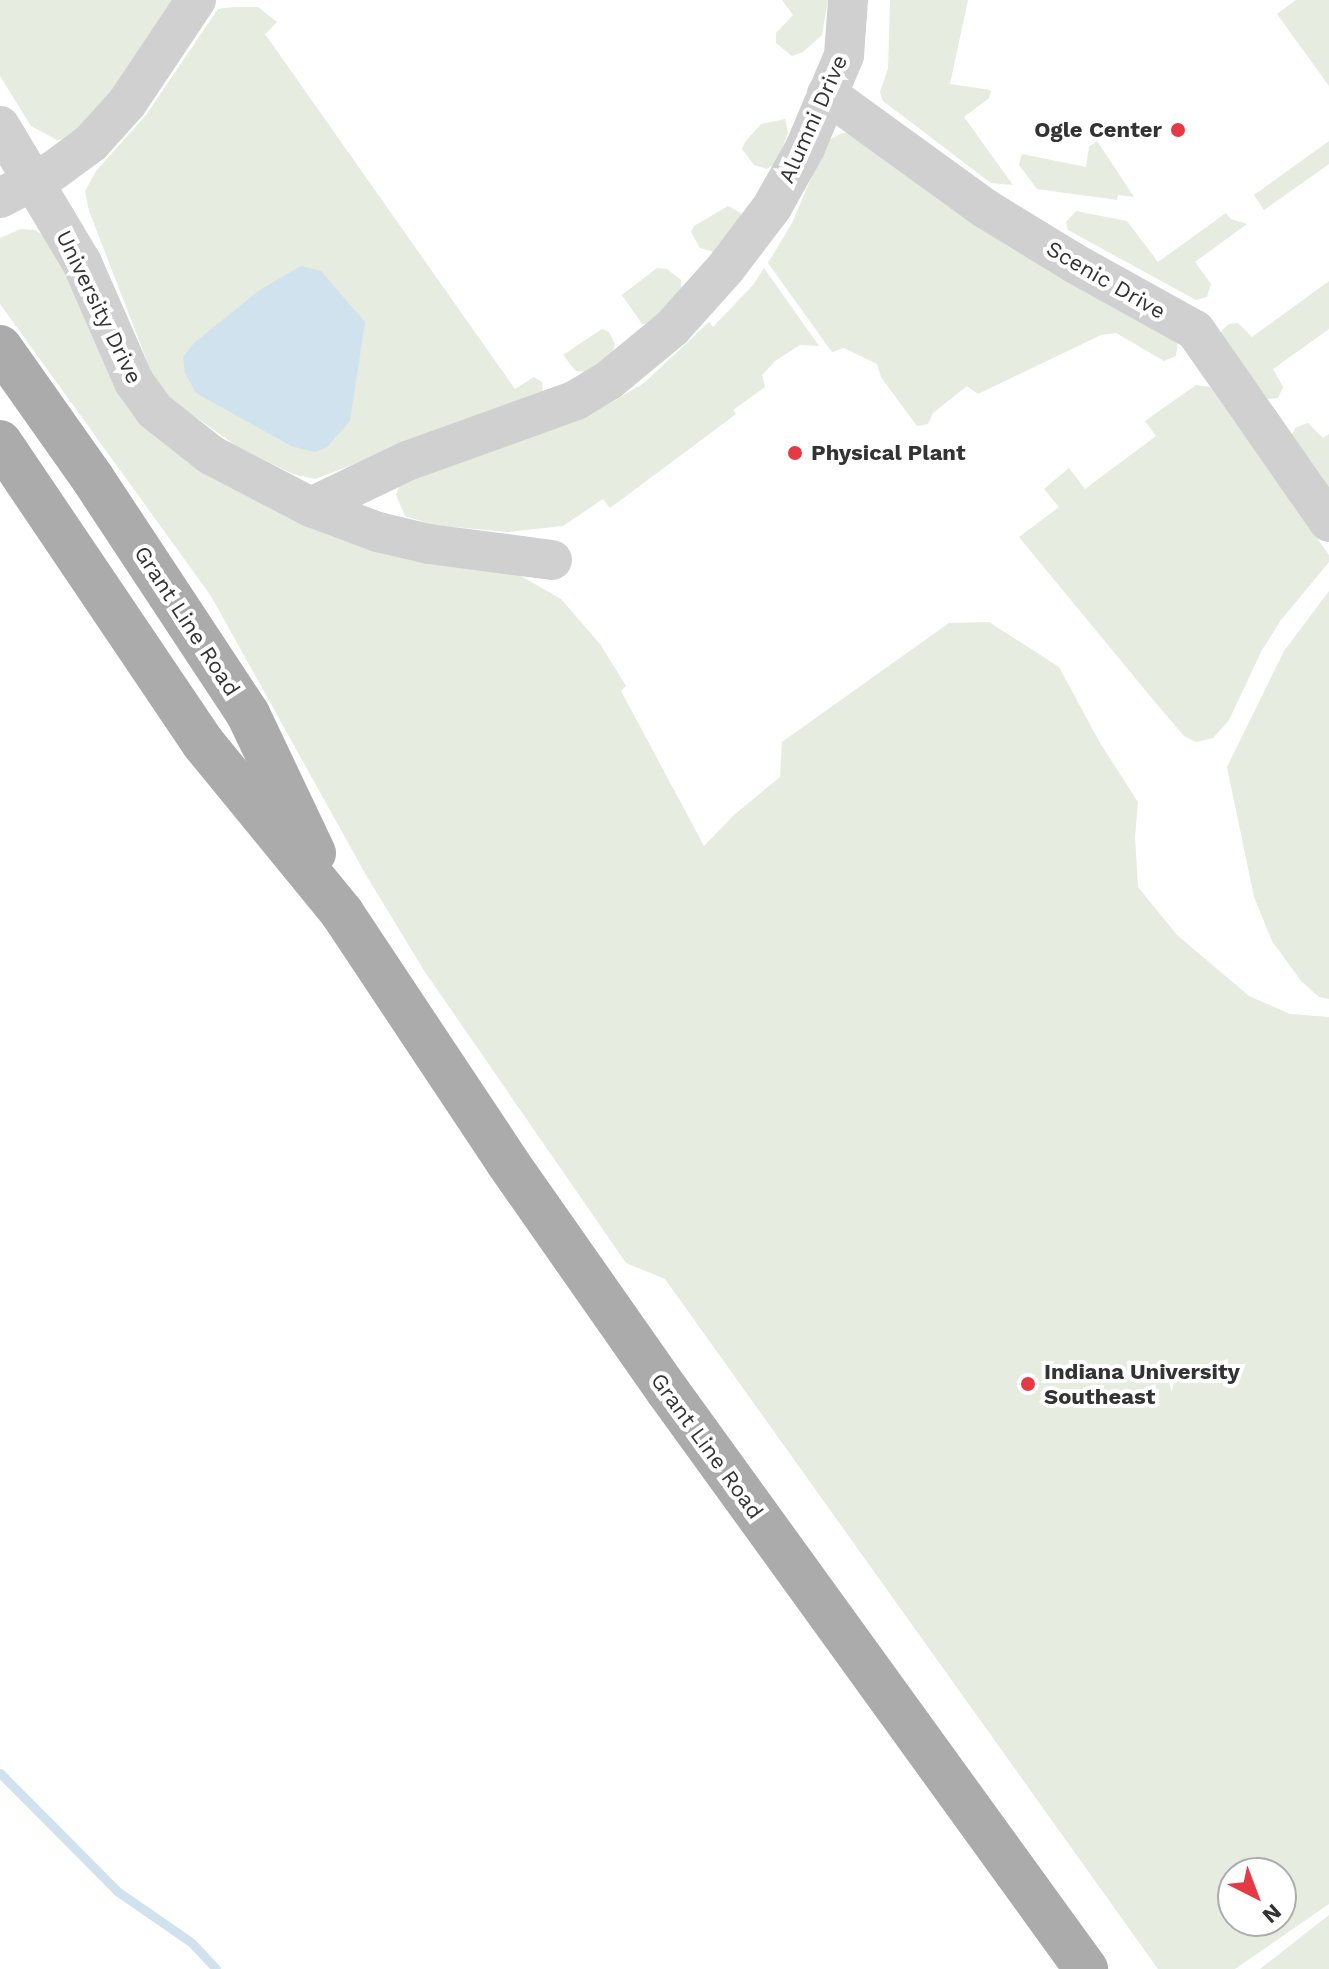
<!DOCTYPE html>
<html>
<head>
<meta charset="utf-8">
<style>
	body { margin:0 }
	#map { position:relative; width:1329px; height:1969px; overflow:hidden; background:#fff; font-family:"Work Sans",sans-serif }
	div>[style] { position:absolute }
	.green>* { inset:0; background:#e6ecdf }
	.water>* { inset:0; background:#cfe2ee }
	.stream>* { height:9px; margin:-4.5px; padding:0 4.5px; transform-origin:4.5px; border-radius:4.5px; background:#cfe2ee }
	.minor>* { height:40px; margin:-20px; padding:0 20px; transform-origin:20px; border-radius:20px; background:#d0d0d0 }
	.major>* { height:44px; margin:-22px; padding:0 22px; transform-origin:22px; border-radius:22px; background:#ababab }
	.dots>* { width:22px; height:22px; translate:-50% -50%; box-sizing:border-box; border:4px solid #fff; border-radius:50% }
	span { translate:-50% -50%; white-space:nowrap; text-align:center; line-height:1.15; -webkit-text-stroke:8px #fff; paint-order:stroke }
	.street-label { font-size:22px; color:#333 }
	.poi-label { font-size:22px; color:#333; font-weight:700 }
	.right { translate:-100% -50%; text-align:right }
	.left { translate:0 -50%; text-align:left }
	.north { position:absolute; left:1217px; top:1857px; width:80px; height:80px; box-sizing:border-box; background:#fff; border:2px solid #adadad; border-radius:50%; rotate:138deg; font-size:22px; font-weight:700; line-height:32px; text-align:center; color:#333 }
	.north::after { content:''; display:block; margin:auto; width:28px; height:36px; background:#e63946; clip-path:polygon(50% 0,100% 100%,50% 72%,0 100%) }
</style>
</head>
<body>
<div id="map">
	<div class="green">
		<div style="clip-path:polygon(0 0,182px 0,75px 138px,57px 140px,31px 126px,0 76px)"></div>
		<div style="clip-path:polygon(782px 0,828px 0,822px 35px,803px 52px,792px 56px,776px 43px,776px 33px,793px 15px)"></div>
		<div style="clip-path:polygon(890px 0,968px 0,950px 84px,991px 90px,989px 98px,964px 117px,1013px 185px,991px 183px,883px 101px,880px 92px,888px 69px)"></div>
		<div style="clip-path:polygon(1296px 0,1329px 0,1329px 86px,1277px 14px)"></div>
		<div style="clip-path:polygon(234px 7px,258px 7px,277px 22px,265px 34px,515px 389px,534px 377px,542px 382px,543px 393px,315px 479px,293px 474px,238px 447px,173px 401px,154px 379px,89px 211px,85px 191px,96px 171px,146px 115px,218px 9px)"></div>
		<div style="clip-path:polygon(785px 119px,788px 133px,777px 162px,767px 169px,754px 165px,742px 149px,745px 142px,761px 124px)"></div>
		<div style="clip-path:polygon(842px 133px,855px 133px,1178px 342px,1176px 356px,1164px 361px,1116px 333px,1101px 335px,978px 394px,967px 386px,933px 413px,928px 424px,917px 426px,881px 377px,877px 364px,844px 348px,832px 352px,768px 263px,792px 223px,827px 141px)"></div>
		<div style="clip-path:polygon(1097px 141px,1134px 197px,1118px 195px,1117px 200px,1037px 189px,1019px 165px,1022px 154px,1086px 167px,1089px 147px)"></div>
		<div style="clip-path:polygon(1329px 141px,1329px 164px,1264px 210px,1254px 195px)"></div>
		<div style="clip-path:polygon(728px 206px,741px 213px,740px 224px,717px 253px,700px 248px,691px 232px,694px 226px)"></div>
		<div style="clip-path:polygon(1076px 211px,1127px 221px,1158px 262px,1226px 213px,1231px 219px,1247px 224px,1195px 262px,1211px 284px,1207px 297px,1196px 300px,1068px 230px,1066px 222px)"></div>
		<div style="clip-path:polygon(evenodd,21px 229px,35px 230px,49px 239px,126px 405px,519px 575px,561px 599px,600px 644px,626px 686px,621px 691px,704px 846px,735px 814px,780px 777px,782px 742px,949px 623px,989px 622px,1059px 667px,1100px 743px,1138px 802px,1135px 837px,1138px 887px,1177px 935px,1249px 996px,1290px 1014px,1329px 1017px,1329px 1904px,1235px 1969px,1158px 1969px,665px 1279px,626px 1263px,425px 972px,366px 875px,211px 596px,0 304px,0 238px,21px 229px,1233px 1873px,1281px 1873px,1281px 1921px,1233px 1921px,1233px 1873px)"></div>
		<div style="clip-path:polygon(657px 268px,667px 269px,681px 280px,681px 296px,654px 323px,642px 324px,622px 295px)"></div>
		<div style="clip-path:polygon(764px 268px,819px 346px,800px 345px,775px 361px,762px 375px,765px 387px,733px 410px,736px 414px,610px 508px,603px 499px,563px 526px,507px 532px,434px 525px,405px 516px,396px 495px,399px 487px,443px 466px,578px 419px,614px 401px,644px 383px,709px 322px,713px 327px,753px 285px)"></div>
		<div style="clip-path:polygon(1329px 281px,1329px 329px,1273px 369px,1283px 387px,1278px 398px,1267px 399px,1220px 336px,1222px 330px,1229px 324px,1238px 323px,1252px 337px)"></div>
		<div style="clip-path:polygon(602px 329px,609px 332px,615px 344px,612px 356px,591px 372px,576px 371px,563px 355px)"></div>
		<div style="clip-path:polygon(1196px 385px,1210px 387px,1329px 555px,1329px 562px,1281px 620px,1262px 650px,1229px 720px,1213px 738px,1196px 742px,1184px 736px,1160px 708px,1019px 537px,1059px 507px,1044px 489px,1069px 468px,1085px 489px,1156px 436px,1145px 421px)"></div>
		<div style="clip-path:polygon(1308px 423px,1323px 438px,1329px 434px,1329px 492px,1292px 435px,1295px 428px)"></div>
		<div style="clip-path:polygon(1329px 591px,1329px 999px,1319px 997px,1301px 981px,1272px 941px,1254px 897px,1227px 767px,1284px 651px)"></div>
		<div style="clip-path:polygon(1329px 1915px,1329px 1969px,1260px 1969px)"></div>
	</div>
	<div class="water">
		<div style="clip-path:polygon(301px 266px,321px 271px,365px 322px,350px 421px,327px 447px,315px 452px,291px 446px,196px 393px,185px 373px,183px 357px,194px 343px,261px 289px)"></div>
	</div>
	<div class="stream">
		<div style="left:0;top:1773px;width:166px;rotate:45.2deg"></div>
		<div style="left:117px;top:1891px;width:91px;rotate:34.7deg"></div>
		<div style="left:192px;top:1943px;width:35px;rotate:47deg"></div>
	</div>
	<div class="minor">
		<div style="left:827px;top:94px;width:196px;rotate:35.9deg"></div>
		<div style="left:986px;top:209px;width:103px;rotate:31.5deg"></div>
		<div style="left:1074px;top:263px;width:138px;rotate:29deg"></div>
		<div style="left:1195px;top:330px;width:234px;rotate:55.1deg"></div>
		<div style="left:0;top:126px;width:160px;rotate:59.1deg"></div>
		<div style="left:82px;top:263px;width:130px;rotate:66.4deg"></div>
		<div style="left:134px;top:382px;width:34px;rotate:54deg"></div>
		<div style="left:154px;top:410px;width:73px;rotate:38.3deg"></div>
		<div style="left:211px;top:455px;width:113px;rotate:27.5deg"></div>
		<div style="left:311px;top:507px;width:106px;rotate:-25.6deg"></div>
		<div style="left:407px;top:461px;width:180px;rotate:-19.8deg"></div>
		<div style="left:576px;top:400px;width:39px;rotate:-31deg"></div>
		<div style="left:609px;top:380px;width:82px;rotate:-39.5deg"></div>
		<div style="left:672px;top:328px;width:79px;rotate:-48.1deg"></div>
		<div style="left:725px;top:269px;width:78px;rotate:-52.8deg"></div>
		<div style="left:772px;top:207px;width:68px;rotate:-60.8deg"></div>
		<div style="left:805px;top:148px;width:101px;rotate:-67.2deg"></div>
		<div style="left:844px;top:55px;width:55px;rotate:-85.8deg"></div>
		<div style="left:0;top:198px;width:59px;rotate:-27deg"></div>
		<div style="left:53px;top:171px;width:47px;rotate:-36.4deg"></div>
		<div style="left:91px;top:143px;width:54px;rotate:-48deg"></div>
		<div style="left:127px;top:103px;width:124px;rotate:-56.2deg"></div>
		<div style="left:311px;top:507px;width:72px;rotate:20.5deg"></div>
		<div style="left:378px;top:532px;width:52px;rotate:13.2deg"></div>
		<div style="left:429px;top:544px;width:124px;rotate:7.4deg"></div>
	</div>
	<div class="major">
		<div style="left:0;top:347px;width:161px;rotate:54.8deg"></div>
		<div style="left:93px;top:479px;width:282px;rotate:56.6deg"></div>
		<div style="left:248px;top:714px;width:154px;rotate:64.6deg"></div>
		<div style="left:0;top:442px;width:363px;rotate:56deg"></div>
		<div style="left:203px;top:743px;width:220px;rotate:50.7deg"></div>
		<div style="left:342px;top:913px;width:300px;rotate:56.4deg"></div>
		<div style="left:508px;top:1163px;width:277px;rotate:55deg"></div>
		<div style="left:667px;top:1390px;width:715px;rotate:54.11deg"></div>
	</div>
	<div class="dots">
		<div style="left:1178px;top:130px;background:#e63946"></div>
		<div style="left:795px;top:453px;background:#e63946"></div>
		<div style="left:1028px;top:1384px;background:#e63946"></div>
	</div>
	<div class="street-label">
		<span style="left:813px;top:119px;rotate:-66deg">Alumni Drive</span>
		<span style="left:1106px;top:280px;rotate:30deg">Scenic Drive</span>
		<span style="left:99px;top:307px;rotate:64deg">University Drive</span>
		<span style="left:187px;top:621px;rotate:57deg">Grant Line Road</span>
		<span style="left:707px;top:1446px;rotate:54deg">Grant Line Road</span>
	</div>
	<div class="poi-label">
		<span class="right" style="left:1162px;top:130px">Ogle Center</span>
		<span class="left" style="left:811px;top:453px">Physical Plant</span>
		<span class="left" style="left:1044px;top:1384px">Indiana University<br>Southeast</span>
	</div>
	<div class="north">N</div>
</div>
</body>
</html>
